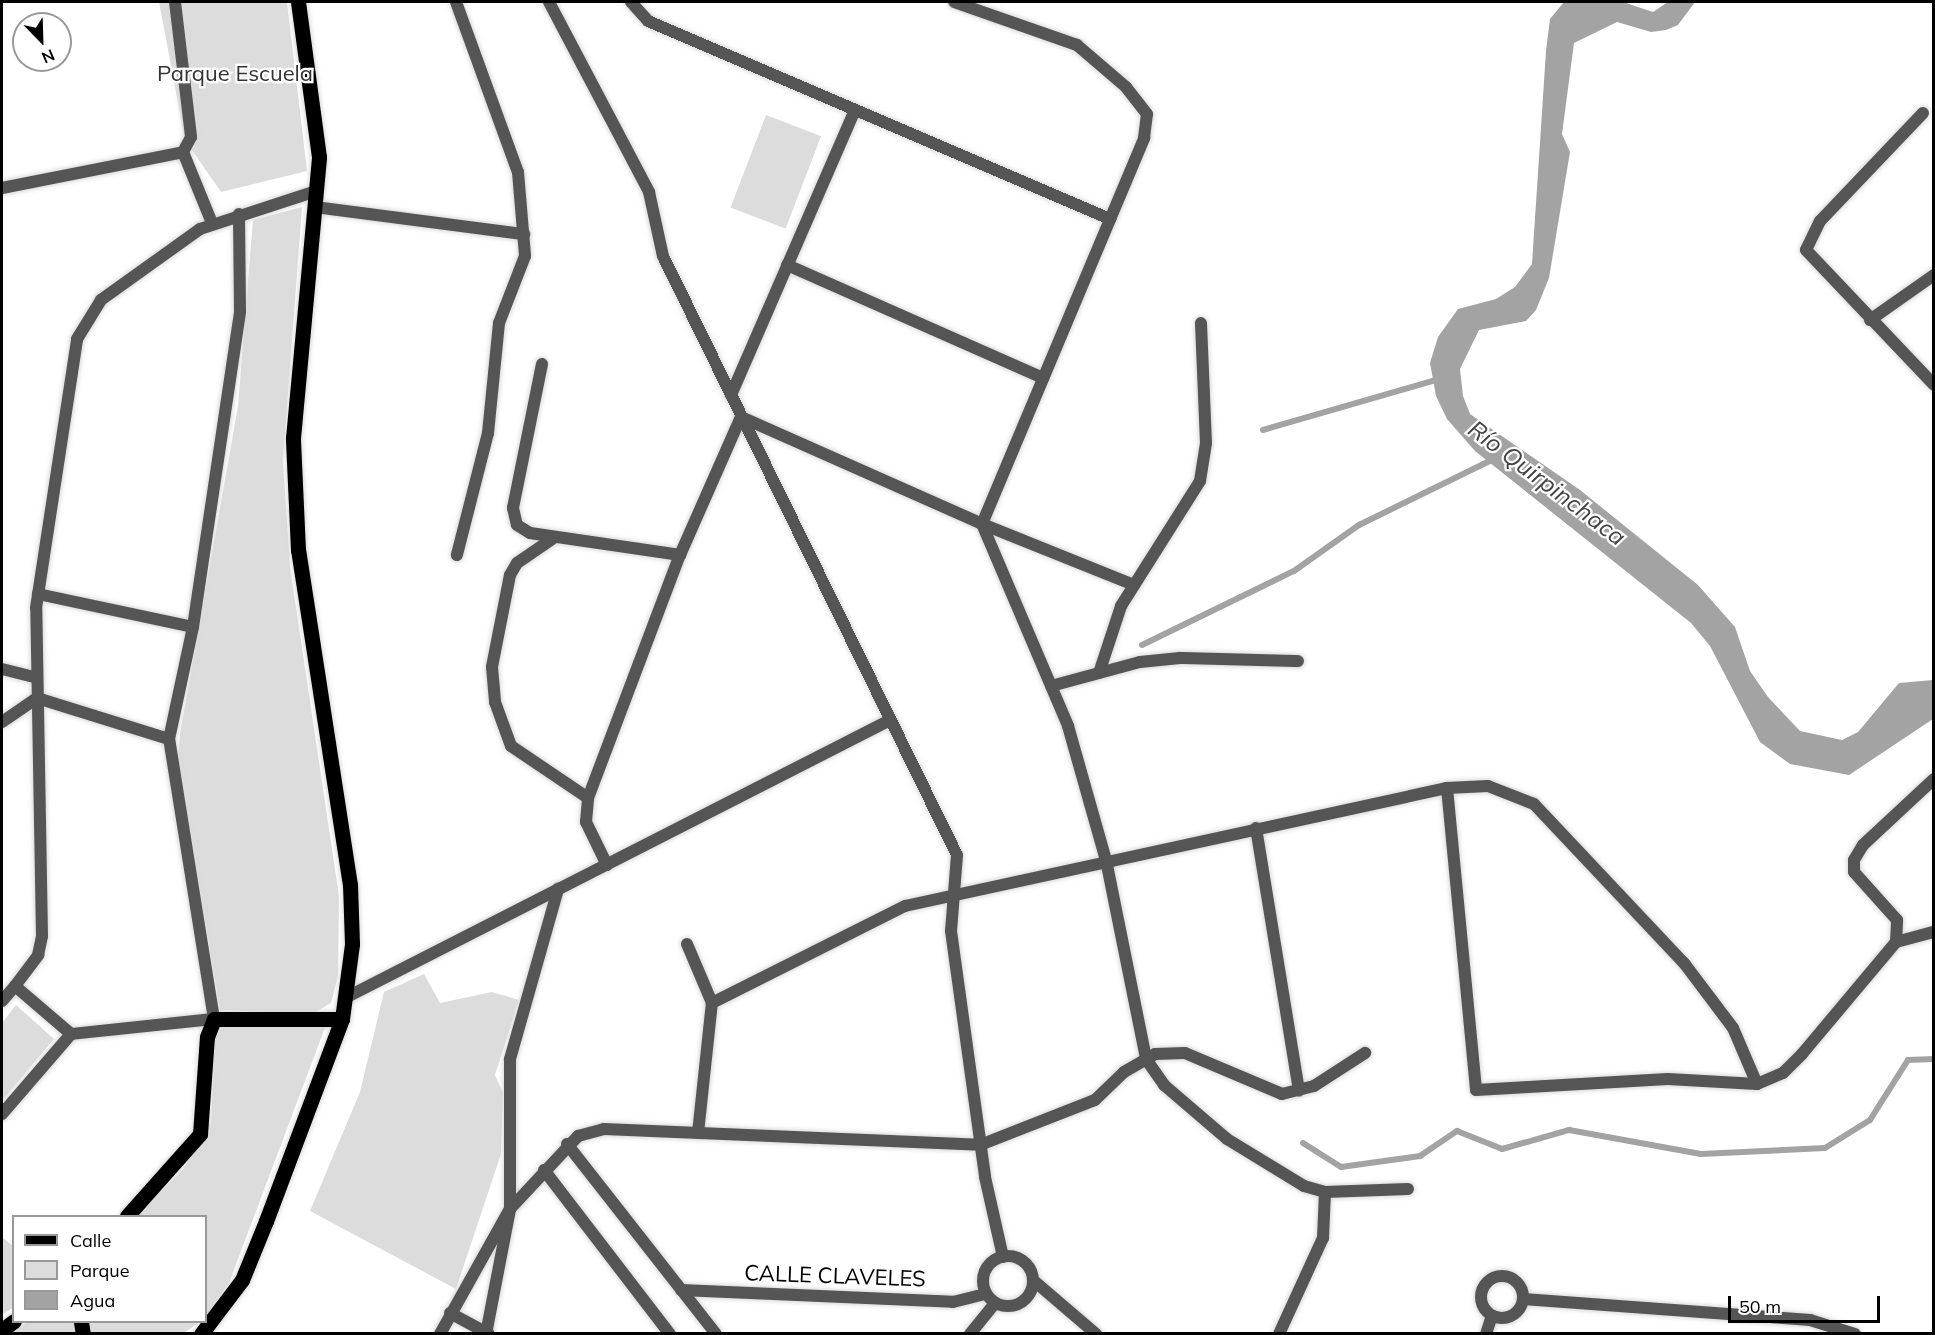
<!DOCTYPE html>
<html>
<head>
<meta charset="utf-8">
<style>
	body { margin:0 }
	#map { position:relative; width:1935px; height:1335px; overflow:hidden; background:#fff; font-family:Mulish,sans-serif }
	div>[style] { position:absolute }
	.green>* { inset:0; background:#dcdcdc; transform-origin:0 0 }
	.water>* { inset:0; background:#a3a3a3 }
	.stream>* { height:6px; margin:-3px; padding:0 3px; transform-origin:3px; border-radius:3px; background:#a3a3a3 }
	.roads { filter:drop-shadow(0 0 2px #dbdbdb) drop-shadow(0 0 2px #dbdbdb) }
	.service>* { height:12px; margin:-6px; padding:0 6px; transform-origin:6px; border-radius:6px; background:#555 }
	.minor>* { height:12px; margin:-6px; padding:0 6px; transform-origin:6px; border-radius:6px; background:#555 }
	.minor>.ring { margin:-6px; padding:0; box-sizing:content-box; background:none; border:12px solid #555; border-radius:50% }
	.primary>* { height:15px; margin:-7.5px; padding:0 7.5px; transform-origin:7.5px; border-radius:7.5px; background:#000 }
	span { translate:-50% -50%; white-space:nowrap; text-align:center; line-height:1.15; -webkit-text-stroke:4.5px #fff; paint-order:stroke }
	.park-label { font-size:22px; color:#333 }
	.street-label { font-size:22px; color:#000 }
	.water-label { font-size:24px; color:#444; font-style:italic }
	.frame { position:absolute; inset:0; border:3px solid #000; pointer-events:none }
	.legend { position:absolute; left:12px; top:1215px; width:195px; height:108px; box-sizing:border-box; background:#fff; border:2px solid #999; margin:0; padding:8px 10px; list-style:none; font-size:18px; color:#000 }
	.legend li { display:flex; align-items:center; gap:12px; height:30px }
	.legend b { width:30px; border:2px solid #999 }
	.north { position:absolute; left:12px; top:12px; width:60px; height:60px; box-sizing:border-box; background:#fff; border:2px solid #999; border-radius:50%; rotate:157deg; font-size:16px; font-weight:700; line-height:24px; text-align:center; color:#000 }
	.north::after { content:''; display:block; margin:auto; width:21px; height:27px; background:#000; clip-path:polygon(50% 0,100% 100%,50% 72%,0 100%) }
	.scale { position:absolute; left:1728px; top:1296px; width:152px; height:27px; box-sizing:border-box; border:3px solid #000; border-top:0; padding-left:8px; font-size:18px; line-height:21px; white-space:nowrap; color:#000; -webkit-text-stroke:4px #fff; paint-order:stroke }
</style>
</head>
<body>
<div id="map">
	<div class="green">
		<div style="clip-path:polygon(159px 2px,287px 2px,307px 171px,221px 192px,185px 140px)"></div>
		<div style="left:766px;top:115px;width:59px;height:99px;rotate:21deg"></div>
		<div style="clip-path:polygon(302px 207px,283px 460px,290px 567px,339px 896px,338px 976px,331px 1003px,312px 1014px,220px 1010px,178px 760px,180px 734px,238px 406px,253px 220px)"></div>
		<div style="clip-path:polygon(424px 974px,440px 1003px,492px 992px,519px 1000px,495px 1075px,503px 1093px,501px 1154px,456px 1289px,310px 1211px,360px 1092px,384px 992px)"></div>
		<div style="clip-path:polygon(16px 1005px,54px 1039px,2px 1101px,2px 1023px)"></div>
		<div style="clip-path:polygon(326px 1025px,229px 1283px,206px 1316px,206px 1216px,137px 1216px,184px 1168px,211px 1122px,215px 1036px,220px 1027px)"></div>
		<div style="clip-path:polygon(2px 1237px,13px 1246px,14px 1307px,2px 1315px)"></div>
		<div style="clip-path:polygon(27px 1322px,74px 1322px,76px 1334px,10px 1334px)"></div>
		<div style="clip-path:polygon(86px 1322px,200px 1322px,182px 1334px,88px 1333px)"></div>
	</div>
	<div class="water">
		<div style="clip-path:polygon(1564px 2px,1623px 2px,1653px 12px,1668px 2px,1695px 2px,1678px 25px,1666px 30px,1651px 32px,1617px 22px,1574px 43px,1562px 134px,1570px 152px,1549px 278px,1536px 310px,1526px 321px,1479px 330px,1460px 369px,1463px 396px,1470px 414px,1580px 490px,1698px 585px,1735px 627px,1750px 671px,1768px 697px,1800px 731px,1842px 740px,1858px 732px,1899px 683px,1933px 680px,1933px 719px,1849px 775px,1790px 764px,1760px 742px,1710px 646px,1691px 623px,1475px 451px,1447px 419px,1436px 396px,1430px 363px,1438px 337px,1458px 309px,1496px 299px,1515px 287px,1532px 264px,1546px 51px,1550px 19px)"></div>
	</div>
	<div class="stream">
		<div style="left:1263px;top:430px;width:184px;rotate:-16.1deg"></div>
		<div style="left:1142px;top:645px;width:169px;rotate:-26deg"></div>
		<div style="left:1294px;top:571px;width:80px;rotate:-35.3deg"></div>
		<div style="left:1359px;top:525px;width:150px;rotate:-26.1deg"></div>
		<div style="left:1303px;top:1143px;width:45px;rotate:32.3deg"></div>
		<div style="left:1341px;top:1167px;width:80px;rotate:-7.9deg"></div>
		<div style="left:1420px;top:1156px;width:45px;rotate:-34deg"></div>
		<div style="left:1457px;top:1131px;width:48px;rotate:21.8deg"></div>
		<div style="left:1502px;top:1149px;width:70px;rotate:-15.8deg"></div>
		<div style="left:1569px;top:1130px;width:134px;rotate:10.3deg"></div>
		<div style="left:1701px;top:1154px;width:124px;rotate:-2.8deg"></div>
		<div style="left:1825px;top:1148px;width:53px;rotate:-31.9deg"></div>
		<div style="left:1870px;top:1120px;width:71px;rotate:-57.7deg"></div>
		<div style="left:1908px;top:1060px;width:26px;rotate:-2deg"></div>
	</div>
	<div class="roads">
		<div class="service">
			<div style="left:175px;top:2px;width:136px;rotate:83.2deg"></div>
			<div style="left:191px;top:137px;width:17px;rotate:118deg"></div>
		</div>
		<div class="minor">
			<div style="left:456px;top:2px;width:181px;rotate:70deg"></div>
			<div style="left:518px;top:172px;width:84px;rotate:85.2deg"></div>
			<div style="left:525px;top:256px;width:72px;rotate:111.2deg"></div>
			<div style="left:499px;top:323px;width:111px;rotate:95.7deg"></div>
			<div style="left:488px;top:433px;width:126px;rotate:104.3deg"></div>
			<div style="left:549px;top:2px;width:215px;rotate:62.2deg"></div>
			<div style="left:649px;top:192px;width:66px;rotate:77.7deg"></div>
			<div style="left:663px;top:256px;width:667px;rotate:63.86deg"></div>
			<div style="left:957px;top:855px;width:76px;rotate:94.5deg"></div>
			<div style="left:951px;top:931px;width:248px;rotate:82.1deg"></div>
			<div style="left:985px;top:1177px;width:82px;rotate:77.3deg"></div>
			<div style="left:631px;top:2px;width:25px;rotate:48deg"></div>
			<div style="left:648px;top:21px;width:503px;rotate:23.2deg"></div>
			<div style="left:1923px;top:113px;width:149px;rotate:133.6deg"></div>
			<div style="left:1820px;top:221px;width:32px;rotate:116deg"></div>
			<div style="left:1806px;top:250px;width:186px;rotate:46.5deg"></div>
			<div style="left:2px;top:188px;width:185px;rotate:-11.2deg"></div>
			<div style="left:183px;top:152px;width:77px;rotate:67.8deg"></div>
			<div style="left:315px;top:207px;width:211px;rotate:7.4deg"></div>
			<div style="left:787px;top:265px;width:280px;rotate:23.8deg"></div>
			<div style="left:1870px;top:320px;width:78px;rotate:-35.1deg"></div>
			<div style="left:542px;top:364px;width:147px;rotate:101.4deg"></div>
			<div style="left:513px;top:508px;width:17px;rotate:77deg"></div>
			<div style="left:517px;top:525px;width:15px;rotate:32deg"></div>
			<div style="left:530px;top:533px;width:152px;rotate:8.3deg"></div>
			<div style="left:731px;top:395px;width:311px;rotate:-66.5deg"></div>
			<div style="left:555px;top:537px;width:46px;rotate:145.6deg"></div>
			<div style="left:517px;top:563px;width:14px;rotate:120deg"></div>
			<div style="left:510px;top:575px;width:94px;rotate:101.1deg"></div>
			<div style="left:492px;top:667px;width:35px;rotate:85deg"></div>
			<div style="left:495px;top:702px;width:47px;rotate:70deg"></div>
			<div style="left:511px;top:746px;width:93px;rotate:34deg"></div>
			<div style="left:1134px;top:585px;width:164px;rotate:-158.1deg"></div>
			<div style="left:982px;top:524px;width:220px;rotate:66.9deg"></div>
			<div style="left:1068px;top:726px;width:139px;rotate:74.2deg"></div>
			<div style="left:1106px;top:860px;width:203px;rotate:78.6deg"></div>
			<div style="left:1146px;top:1059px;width:32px;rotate:55deg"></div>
			<div style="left:1164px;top:1085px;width:83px;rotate:40.6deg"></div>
			<div style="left:1227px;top:1139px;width:90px;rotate:31.4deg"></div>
			<div style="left:1304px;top:1186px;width:22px;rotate:16deg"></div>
			<div style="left:1325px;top:1192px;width:83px;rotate:-2.1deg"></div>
			<div style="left:38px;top:594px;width:158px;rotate:12deg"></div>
			<div style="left:2px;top:669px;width:36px;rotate:14deg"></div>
			<div style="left:1099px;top:673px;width:71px;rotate:-71.8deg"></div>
			<div style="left:1121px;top:606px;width:148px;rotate:-57.7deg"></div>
			<div style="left:1200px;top:481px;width:38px;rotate:-81deg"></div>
			<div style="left:1206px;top:443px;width:120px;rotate:-92.4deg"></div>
			<div style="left:1051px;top:686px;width:92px;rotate:-15.1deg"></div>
			<div style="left:1140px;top:662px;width:40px;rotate:-5.7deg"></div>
			<div style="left:1180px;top:658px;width:118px;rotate:1.5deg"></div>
			<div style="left:2px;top:722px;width:42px;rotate:-34.4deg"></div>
			<div style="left:37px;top:698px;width:138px;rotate:17.3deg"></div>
			<div style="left:1447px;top:788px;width:303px;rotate:84.5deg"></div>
			<div style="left:1476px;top:1090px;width:192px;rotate:-3.3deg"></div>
			<div style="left:1668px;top:1079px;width:89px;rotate:3.2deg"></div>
			<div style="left:1757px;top:1084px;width:28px;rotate:-23deg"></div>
			<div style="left:1783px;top:1073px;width:27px;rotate:-45deg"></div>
			<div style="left:1802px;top:1054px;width:146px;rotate:-50deg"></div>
			<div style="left:1896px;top:942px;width:39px;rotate:-15deg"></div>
			<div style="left:1256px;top:828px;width:266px;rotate:80.7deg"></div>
			<div style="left:607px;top:865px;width:48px;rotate:-116deg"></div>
			<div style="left:586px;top:822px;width:24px;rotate:-85deg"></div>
			<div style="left:588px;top:798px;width:260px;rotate:-69.3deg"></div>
			<div style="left:680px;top:555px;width:151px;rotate:-66.2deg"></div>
			<div style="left:741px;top:417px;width:264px;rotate:23.9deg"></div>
			<div style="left:982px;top:524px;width:419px;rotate:-67.2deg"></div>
			<div style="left:1144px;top:138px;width:24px;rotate:-83deg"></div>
			<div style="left:1147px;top:114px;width:34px;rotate:-128deg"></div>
			<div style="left:1126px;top:87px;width:65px;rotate:-139.4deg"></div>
			<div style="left:1077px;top:45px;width:130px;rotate:-160.7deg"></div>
			<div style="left:1896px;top:942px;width:22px;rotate:-87deg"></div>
			<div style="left:1897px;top:920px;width:64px;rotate:-131.9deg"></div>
			<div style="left:1854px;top:872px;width:12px;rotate:-90deg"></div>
			<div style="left:1854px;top:860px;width:17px;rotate:-59deg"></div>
			<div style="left:1863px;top:845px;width:97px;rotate:-42.9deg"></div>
			<div style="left:687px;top:944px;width:64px;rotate:67deg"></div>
			<div style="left:15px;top:986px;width:39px;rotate:-53deg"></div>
			<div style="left:38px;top:955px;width:19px;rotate:-78deg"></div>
			<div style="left:42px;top:936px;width:328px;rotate:-91deg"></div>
			<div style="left:36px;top:608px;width:272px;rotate:-81.3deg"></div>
			<div style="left:77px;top:339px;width:46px;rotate:-58.4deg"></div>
			<div style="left:101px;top:300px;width:122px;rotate:-35.6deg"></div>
			<div style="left:200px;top:229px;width:122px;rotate:-18.1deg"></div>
			<div style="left:347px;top:997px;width:610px;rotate:-27.03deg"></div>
			<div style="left:2px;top:1001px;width:20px;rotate:-49deg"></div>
			<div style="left:15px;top:986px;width:74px;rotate:40.6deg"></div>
			<div style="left:2px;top:1114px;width:106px;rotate:-49.2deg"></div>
			<div style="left:71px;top:1034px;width:144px;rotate:-6deg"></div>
			<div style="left:214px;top:1019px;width:284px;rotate:-99.1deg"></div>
			<div style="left:169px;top:739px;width:115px;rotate:-77.9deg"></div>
			<div style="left:193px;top:627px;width:319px;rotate:-81.5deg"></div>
			<div style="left:240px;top:311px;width:97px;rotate:-90.6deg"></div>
			<div style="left:698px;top:1133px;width:131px;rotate:-83.9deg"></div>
			<div style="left:712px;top:1003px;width:216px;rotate:-26.7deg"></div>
			<div style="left:905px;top:906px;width:555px;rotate:-12.28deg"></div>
			<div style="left:1447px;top:788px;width:41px;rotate:-2.8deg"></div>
			<div style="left:1488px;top:786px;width:49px;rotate:21.4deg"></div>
			<div style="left:1534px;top:804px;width:219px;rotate:46.7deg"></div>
			<div style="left:1684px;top:963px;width:81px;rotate:53deg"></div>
			<div style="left:1733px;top:1028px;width:61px;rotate:66.8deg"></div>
			<div style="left:567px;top:1144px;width:241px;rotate:51.9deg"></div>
			<div style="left:544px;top:1170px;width:207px;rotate:52.5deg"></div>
			<div class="ring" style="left:983px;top:1256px;width:38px;height:38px"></div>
			<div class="ring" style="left:1481px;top:1276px;width:30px;height:30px"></div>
			<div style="left:1033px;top:1280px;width:83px;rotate:40.6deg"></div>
			<div style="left:681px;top:1290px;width:272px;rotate:2.5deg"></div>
			<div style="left:953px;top:1302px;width:34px;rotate:-14deg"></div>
			<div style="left:1523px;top:1299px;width:288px;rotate:4.2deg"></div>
			<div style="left:1810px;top:1320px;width:47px;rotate:17.3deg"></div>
			<div style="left:450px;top:1313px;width:44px;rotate:28.3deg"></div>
			<div style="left:440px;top:1334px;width:143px;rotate:-60.8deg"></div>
			<div style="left:510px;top:1209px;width:100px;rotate:-47deg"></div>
			<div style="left:578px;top:1136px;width:27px;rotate:-15deg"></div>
			<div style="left:604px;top:1129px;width:376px;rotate:2.4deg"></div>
			<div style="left:980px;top:1145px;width:123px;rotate:-21.4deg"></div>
			<div style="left:1095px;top:1100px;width:40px;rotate:-44deg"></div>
			<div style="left:1124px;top:1072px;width:36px;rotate:-30deg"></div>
			<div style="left:1155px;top:1054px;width:30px;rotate:-2deg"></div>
			<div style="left:1185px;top:1053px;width:105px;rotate:22.9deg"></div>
			<div style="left:1282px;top:1094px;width:33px;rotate:-14deg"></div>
			<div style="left:1314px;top:1086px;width:61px;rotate:-32.9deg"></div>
			<div style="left:486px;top:1334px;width:127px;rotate:-79.1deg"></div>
			<div style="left:510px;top:1209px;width:150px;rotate:-90deg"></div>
			<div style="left:510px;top:1059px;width:177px;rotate:-74.2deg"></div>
			<div style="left:970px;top:1334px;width:40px;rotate:-51deg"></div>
			<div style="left:1279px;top:1334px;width:106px;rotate:-65.4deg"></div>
			<div style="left:1323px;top:1238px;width:46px;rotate:-87.5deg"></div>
			<div style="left:1486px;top:1334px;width:19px;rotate:-72deg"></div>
		</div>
		<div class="primary">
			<div style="left:127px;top:1216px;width:110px;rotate:-48.3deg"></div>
			<div style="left:200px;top:1134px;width:97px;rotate:-85.9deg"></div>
			<div style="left:207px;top:1037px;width:19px;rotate:-69deg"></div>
			<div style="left:214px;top:1019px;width:128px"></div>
			<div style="left:81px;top:1322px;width:12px;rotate:81deg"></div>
			<div style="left:2px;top:1330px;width:15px;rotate:-37deg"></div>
			<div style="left:201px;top:1334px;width:68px;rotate:-52.8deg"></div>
			<div style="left:242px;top:1280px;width:64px;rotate:-67.9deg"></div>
			<div style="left:266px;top:1221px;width:216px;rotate:-69.4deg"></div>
			<div style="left:342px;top:1019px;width:76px;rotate:-82.4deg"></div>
			<div style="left:352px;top:944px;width:59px;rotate:-91.9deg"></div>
			<div style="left:350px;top:885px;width:339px;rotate:-98.8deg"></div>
			<div style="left:298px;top:550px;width:112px;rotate:-92.6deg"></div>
			<div style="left:293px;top:438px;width:282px;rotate:-84.7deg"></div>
			<div style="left:319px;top:157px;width:156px;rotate:-97.7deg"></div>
		</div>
	</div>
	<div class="park-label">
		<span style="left:235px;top:74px">Parque Escuela</span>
	</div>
	<div class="street-label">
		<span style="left:835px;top:1276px;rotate:2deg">CALLE CLAVELES</span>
	</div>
	<div class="water-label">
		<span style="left:1547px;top:483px;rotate:37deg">Río Quirpinchaca</span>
	</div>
	<div class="frame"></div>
	<ul class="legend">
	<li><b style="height:8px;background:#000"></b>Calle</li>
	<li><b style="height:16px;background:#dcdcdc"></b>Parque</li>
	<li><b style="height:16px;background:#a3a3a3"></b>Agua</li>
	</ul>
	<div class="north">N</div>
	<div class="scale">50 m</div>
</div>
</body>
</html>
